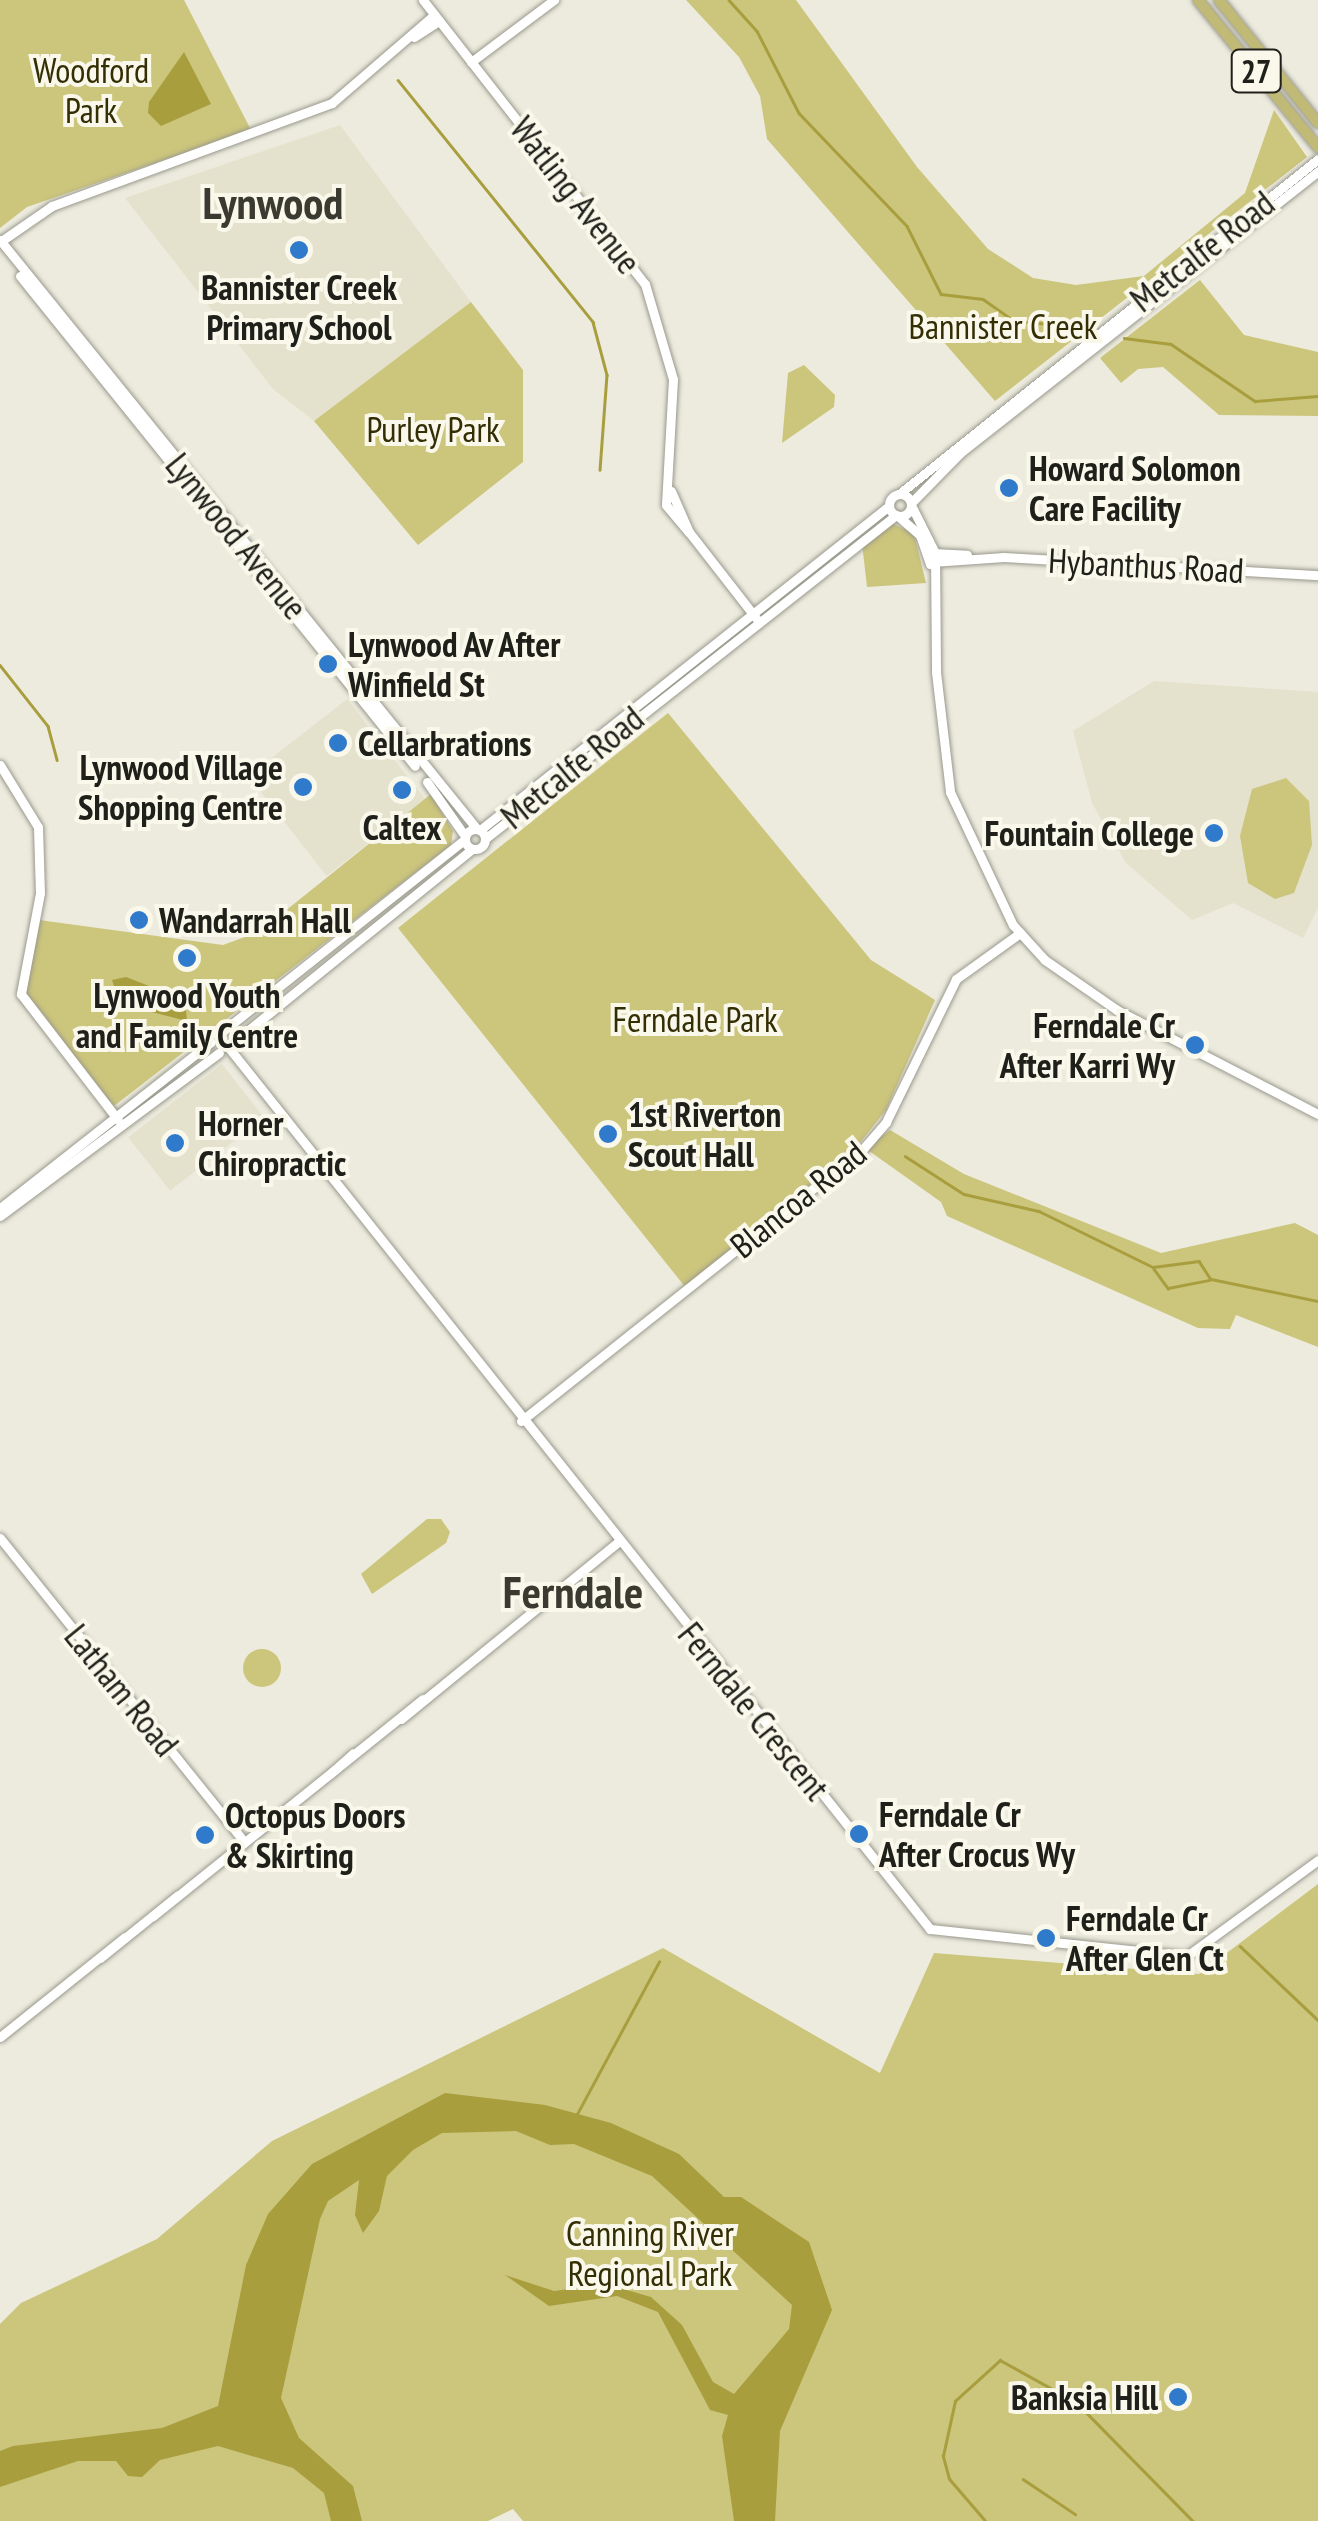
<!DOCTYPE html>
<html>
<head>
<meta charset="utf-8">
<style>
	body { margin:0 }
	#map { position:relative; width:1318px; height:2521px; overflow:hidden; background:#ecebde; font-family:"PT Sans Narrow",sans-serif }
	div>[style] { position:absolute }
	.built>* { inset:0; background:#e4e2cd; transform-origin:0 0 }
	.green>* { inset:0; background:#ccc57c }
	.round { border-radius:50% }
	.water>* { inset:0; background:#a89e3e }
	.stream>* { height:2.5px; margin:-1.25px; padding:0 1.25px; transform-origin:1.25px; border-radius:1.25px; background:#a89e3e }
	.roads { filter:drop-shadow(0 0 2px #9a998d) drop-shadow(0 0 2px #9a998d) }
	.tertiary>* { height:9px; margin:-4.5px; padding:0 4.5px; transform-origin:4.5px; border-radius:4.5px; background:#fff }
	.secondary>* { height:9px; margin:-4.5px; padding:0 4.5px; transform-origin:4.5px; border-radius:4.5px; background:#fff }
	.secondary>.ring { margin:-4.5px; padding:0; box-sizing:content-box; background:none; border:9px solid #fff; border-radius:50% }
	.primary>* { height:10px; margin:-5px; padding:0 5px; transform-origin:5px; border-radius:5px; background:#c1ba76 }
	.dots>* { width:28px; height:28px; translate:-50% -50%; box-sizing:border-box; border:5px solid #f9f8eb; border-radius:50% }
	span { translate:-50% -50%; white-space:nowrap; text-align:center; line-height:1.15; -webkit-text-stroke:8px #f9f8eb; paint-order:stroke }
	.shield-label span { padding:2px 8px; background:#f9f8eb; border:2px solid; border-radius:8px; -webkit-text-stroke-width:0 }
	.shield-label { font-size:32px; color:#20201b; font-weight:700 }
	.park-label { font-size:35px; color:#332e04 }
	.street-label { font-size:35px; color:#20201b }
	.poi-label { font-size:35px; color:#20201b; font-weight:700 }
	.left { translate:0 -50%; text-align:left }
	.right { translate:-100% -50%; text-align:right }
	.district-label { font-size:45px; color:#3b3a30; font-weight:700 }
</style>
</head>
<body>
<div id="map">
	<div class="built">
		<div style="clip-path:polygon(340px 125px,471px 302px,314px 421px,273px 389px,125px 198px)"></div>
		<div style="clip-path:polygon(1154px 681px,1318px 692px,1318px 908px,1303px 938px,1233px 903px,1192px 920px,1126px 863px,1092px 803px,1073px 731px)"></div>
		<div style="left:347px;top:699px;width:127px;height:125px;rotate:52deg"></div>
		<div style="left:222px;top:1064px;width:68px;height:119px;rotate:52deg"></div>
	</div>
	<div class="green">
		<div style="clip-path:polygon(0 0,184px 0,251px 130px,27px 207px,0 228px)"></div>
		<div style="clip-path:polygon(686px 0,796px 0,917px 167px,988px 249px,1033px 278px,1076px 285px,1144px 276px,1245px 193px,1274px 110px,1307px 157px,995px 401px,767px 139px,760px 96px,739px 57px)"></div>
		<div style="clip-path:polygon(1200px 280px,1244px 335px,1318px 352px,1318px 416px,1219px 415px,1163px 367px,1138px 369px,1121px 383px,1100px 358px)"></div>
		<div style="clip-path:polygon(471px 302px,523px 370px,523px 462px,418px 545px,314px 421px)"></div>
		<div style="clip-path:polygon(804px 365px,835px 395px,834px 407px,782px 443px,788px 373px)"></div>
		<div style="clip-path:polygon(890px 522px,914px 534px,926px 583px,867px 587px,862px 543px)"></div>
		<div style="clip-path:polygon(668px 713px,871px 960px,935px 1000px,886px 1110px,859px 1144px,686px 1288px,398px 928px)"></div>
		<div style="clip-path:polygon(1286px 778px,1309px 801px,1312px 845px,1294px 893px,1275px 899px,1248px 883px,1240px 836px,1252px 789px)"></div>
		<div style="clip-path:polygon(431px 794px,453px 831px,451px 845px,114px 1106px,31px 1004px,25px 991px,39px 920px,223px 945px,259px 932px)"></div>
		<div style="clip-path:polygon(890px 1130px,964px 1174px,1161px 1253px,1295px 1223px,1318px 1235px,1318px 1347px,1236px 1315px,1230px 1329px,1198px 1328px,947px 1216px,941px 1202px,865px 1148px)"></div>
		<div style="clip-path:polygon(427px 1519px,441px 1519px,450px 1532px,446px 1543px,372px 1594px,361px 1574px)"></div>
		<div class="round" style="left:243px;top:1649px;width:38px;height:38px"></div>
		<div style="clip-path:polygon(1318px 1884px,1318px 2521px,523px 2521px,513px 2509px,488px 2521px,0 2521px,0 2324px,21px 2303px,157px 2239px,272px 2141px,663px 1948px,880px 2073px,934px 1953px,1199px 1974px)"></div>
	</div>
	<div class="water">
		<div style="clip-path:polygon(184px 52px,211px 104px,161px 126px,148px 113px,149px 102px)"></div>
		<div style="clip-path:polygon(126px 977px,185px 1000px,187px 1021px,120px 1004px,112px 980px)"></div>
		<div style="clip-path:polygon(445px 2093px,545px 2105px,611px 2123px,679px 2154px,724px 2197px,741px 2197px,809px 2242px,832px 2310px,780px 2431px,775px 2521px,734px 2521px,722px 2436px,728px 2415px,710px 2410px,658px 2312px,617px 2296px,549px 2306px,505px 2275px,554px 2291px,606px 2284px,651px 2297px,682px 2325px,713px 2382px,734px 2394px,789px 2329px,792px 2305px,652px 2176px,574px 2144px,550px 2145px,516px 2131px,442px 2133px,413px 2150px,387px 2176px,379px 2211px,363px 2233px,355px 2215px,359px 2180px,328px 2201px,320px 2219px,281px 2398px,299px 2438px,353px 2486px,362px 2521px,331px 2521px,324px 2493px,293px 2468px,218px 2446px,160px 2460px,142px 2477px,128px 2476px,116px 2461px,78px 2461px,0 2487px,0 2451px,13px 2446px,162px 2428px,218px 2406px,246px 2265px,268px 2214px,312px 2164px)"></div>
	</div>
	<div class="stream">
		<div style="left:729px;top:0;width:42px;rotate:47.9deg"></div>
		<div style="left:757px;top:31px;width:92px;rotate:62.9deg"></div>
		<div style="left:799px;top:113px;width:156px;rotate:46.3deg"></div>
		<div style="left:907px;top:226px;width:76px;rotate:63.4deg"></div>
		<div style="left:941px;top:294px;width:42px;rotate:6.8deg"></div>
		<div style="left:983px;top:299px;width:39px;rotate:35deg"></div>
		<div style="left:1015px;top:321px;width:80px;rotate:5deg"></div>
		<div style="left:398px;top:80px;width:311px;rotate:51.1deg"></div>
		<div style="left:593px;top:322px;width:55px;rotate:75.2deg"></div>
		<div style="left:607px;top:375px;width:95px;rotate:94.2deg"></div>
		<div style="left:1124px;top:338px;width:47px;rotate:7.3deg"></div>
		<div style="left:1171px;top:344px;width:102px;rotate:34.2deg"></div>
		<div style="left:1255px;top:401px;width:63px;rotate:-4.5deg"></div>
		<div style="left:0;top:665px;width:78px;rotate:51.8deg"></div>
		<div style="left:48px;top:726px;width:35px;rotate:75deg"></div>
		<div style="left:905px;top:1156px;width:70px;rotate:32.8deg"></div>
		<div style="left:964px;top:1194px;width:77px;rotate:12.8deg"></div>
		<div style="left:1039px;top:1211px;width:127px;rotate:26.2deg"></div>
		<div style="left:1153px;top:1267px;width:46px;rotate:-7.4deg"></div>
		<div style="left:1199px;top:1261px;width:20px;rotate:57deg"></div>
		<div style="left:1154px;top:1269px;width:24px;rotate:54deg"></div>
		<div style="left:1168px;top:1288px;width:42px;rotate:-11deg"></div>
		<div style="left:1211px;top:1279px;width:109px;rotate:11.6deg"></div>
		<div style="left:1240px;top:1946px;width:108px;rotate:43.5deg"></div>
		<div style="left:577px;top:2114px;width:173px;rotate:-61.7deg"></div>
		<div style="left:1023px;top:2479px;width:63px;rotate:33.9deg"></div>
		<div style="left:985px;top:2521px;width:55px;rotate:-130.6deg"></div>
		<div style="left:949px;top:2479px;width:24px;rotate:-105deg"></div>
		<div style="left:943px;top:2456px;width:56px;rotate:-77.7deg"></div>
		<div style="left:955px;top:2401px;width:61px;rotate:-42.3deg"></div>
		<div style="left:1000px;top:2360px;width:87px;rotate:28.9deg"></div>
		<div style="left:1076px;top:2402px;width:167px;rotate:45.5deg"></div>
	</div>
	<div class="roads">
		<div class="tertiary">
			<div style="left:423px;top:0;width:360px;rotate:52deg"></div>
			<div style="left:645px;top:284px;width:99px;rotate:73.6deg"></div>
			<div style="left:673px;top:379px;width:126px;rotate:93.2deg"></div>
			<div style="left:666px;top:505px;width:35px;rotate:50deg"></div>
			<div style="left:414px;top:37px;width:30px;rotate:-33deg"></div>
			<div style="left:471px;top:62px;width:104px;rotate:-36.8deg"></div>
			<div style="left:0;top:240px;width:758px;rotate:51deg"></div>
			<div style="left:0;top:242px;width:63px;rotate:-34.7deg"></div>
			<div style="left:52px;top:206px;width:298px;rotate:-20.2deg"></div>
			<div style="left:332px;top:103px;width:135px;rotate:-40.8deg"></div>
			<div style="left:20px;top:276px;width:629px;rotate:51.13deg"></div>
			<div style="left:671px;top:491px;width:45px;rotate:66.3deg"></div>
			<div style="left:689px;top:532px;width:109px;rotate:52.1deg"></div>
			<div style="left:911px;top:505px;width:54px;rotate:63.4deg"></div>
			<div style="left:935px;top:553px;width:119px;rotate:89.5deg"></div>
			<div style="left:936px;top:672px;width:121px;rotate:83.3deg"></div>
			<div style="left:950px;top:792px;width:147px;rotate:64.7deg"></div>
			<div style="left:1013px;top:925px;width:47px;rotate:47.6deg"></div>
			<div style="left:1045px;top:960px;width:88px;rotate:34.8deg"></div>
			<div style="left:1117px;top:1010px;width:226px;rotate:27.4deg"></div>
			<div style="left:898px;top:516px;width:29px;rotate:41deg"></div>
			<div style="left:920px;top:535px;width:31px;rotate:71deg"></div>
			<div style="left:933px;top:553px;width:34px;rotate:3deg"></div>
			<div style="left:932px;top:562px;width:72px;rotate:-4deg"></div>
			<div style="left:1004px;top:557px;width:315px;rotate:3.3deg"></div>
			<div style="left:0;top:765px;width:73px;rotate:58.5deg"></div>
			<div style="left:38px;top:827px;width:66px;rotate:88.3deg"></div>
			<div style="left:40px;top:893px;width:103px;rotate:100.7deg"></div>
			<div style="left:21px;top:994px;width:159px;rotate:52.4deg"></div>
			<div style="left:427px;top:782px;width:66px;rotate:54.9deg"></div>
			<div style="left:229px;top:1048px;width:1126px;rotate:51.49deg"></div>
			<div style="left:930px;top:1929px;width:258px;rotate:6deg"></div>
			<div style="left:1187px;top:1956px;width:162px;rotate:-36.2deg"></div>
			<div style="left:521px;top:1421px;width:436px;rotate:-38.5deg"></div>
			<div style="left:862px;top:1150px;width:37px;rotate:-49deg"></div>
			<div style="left:886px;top:1122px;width:159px;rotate:-63.9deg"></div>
			<div style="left:956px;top:979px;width:79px;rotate:-35.7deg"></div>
			<div style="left:0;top:1538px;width:390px;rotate:51.2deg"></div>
			<div style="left:401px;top:1719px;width:280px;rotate:-39.2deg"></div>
			<div style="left:330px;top:1774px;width:31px;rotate:-42deg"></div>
			<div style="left:153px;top:1916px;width:346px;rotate:-38.8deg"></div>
			<div style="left:100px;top:1958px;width:100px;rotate:-38.9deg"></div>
			<div style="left:0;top:2037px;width:160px;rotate:-38.7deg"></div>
		</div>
		<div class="secondary">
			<div style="left:899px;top:494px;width:536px;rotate:-38.64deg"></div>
			<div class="ring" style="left:889px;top:494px;width:13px;height:13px"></div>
			<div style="left:911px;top:503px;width:70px;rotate:-45.6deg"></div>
			<div style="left:960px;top:453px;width:456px;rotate:-38.2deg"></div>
			<div class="ring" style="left:465px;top:829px;width:11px;height:11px"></div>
			<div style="left:480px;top:830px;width:522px;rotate:-38.39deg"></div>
			<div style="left:486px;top:838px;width:522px;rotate:-38.23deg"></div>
			<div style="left:218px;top:1035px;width:315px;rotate:-38.4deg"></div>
			<div style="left:230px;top:1045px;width:311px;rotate:-39deg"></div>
			<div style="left:0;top:1208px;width:268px;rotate:-38.2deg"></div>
			<div style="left:0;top:1216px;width:273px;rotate:-36.7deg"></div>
		</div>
		<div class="primary">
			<div style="left:1198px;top:0;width:190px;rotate:50.8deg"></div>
			<div style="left:1219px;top:0;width:158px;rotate:51.2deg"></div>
		</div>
	</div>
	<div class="dots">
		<div style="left:299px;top:250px;background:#2f7aca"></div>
		<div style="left:1009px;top:488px;background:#2f7aca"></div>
		<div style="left:328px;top:664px;background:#2f7aca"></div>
		<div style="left:338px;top:743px;background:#2f7aca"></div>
		<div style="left:303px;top:787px;background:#2f7aca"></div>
		<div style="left:402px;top:790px;background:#2f7aca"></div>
		<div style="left:1214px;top:833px;background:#2f7aca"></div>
		<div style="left:139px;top:920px;background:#2f7aca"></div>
		<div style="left:187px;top:958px;background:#2f7aca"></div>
		<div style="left:1195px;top:1045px;background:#2f7aca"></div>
		<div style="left:608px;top:1134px;background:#2f7aca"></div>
		<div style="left:175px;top:1143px;background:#2f7aca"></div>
		<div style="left:859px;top:1834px;background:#2f7aca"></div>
		<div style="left:205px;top:1835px;background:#2f7aca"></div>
		<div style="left:1046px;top:1938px;background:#2f7aca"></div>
		<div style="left:1178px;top:2397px;background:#2f7aca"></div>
	</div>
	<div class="shield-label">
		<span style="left:1256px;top:71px">27</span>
	</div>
	<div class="park-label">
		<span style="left:91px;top:90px">Woodford<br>Park</span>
		<span style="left:1003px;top:326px">Bannister Creek</span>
		<span style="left:433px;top:429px">Purley Park</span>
		<span style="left:695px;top:1019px">Ferndale Park</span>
		<span style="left:650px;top:2253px">Canning River<br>Regional Park</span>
	</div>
	<div class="street-label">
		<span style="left:576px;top:195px;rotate:52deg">Watling Avenue</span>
		<span style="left:1202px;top:251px;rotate:-38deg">Metcalfe Road</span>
		<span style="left:237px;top:536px;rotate:51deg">Lynwood Avenue</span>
		<span style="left:1146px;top:565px;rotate:3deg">Hybanthus Road</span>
		<span style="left:572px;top:767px;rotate:-39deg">Metcalfe Road</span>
		<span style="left:798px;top:1199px;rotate:-39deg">Blancoa Road</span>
		<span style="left:122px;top:1690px;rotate:51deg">Latham Road</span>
		<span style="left:754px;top:1711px;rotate:51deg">Ferndale Crescent</span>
	</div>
	<div class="poi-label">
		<span style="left:299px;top:307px">Bannister Creek<br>Primary School</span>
		<span class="left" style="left:1029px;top:488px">Howard Solomon<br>Care Facility</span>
		<span class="left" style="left:348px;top:664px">Lynwood Av After<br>Winfield St</span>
		<span class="left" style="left:358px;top:743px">Cellarbrations</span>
		<span class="right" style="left:283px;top:787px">Lynwood Village<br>Shopping Centre</span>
		<span style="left:402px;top:827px">Caltex</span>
		<span class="right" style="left:1194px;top:833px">Fountain College</span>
		<span class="left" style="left:159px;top:920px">Wandarrah Hall</span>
		<span style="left:187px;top:1015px">Lynwood Youth<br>and Family Centre</span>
		<span class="right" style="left:1175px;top:1045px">Ferndale Cr<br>After Karri Wy</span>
		<span class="left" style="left:628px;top:1134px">1st Riverton<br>Scout Hall</span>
		<span class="left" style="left:198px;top:1143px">Horner<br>Chiropractic</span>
		<span class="left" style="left:879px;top:1834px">Ferndale Cr<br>After Crocus Wy</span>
		<span class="left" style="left:225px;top:1835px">Octopus Doors<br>&amp; Skirting</span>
		<span class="left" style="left:1066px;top:1938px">Ferndale Cr<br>After Glen Ct</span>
		<span class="right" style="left:1158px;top:2397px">Banksia Hill</span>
	</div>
	<div class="district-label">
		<span style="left:273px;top:203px">Lynwood</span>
		<span style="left:573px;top:1592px">Ferndale</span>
	</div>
</div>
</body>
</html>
